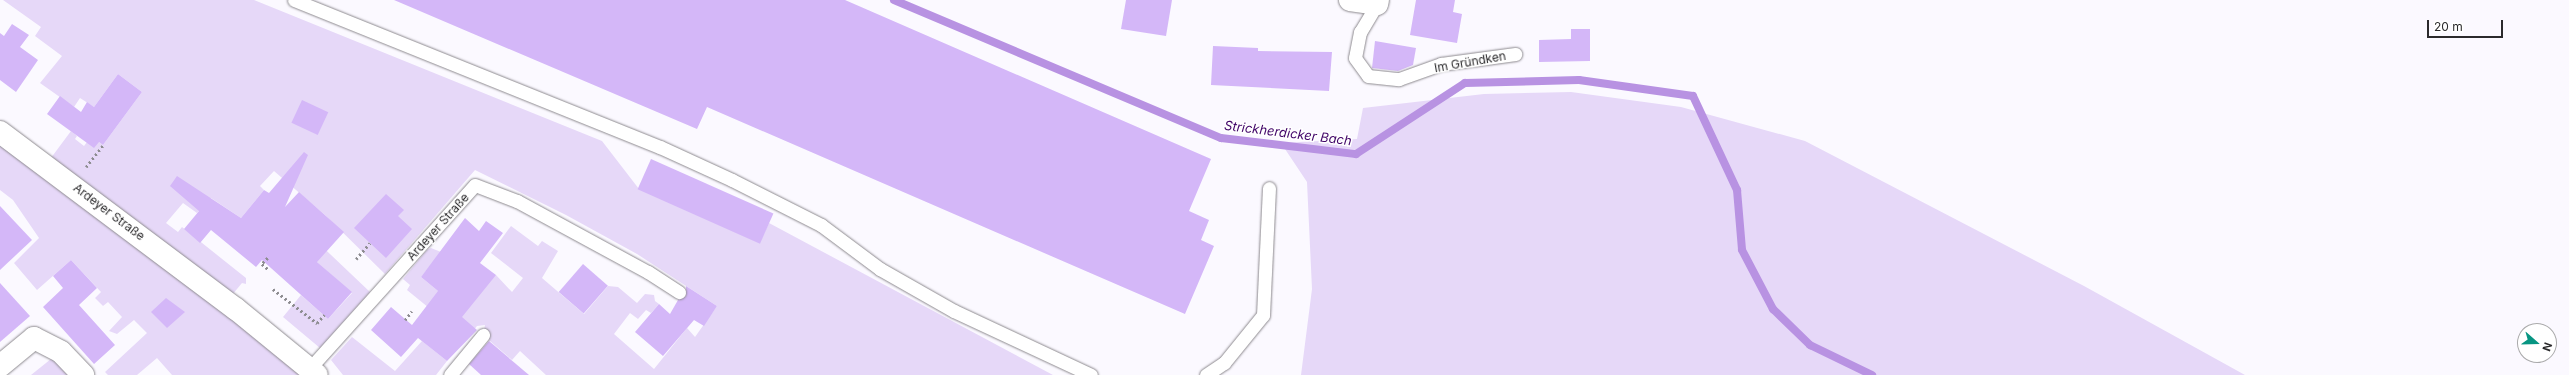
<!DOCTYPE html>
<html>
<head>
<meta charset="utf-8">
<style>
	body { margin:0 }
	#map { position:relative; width:2569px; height:375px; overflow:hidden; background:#fbf9ff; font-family:Inter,sans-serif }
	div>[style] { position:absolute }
	.green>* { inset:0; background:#e6d8f8 }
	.stream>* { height:8px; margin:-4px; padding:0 4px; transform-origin:4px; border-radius:4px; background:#b892e2 }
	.building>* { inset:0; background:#d4b7f8; transform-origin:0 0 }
	.path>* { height:2.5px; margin-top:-1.25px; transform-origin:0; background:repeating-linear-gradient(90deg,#8d8c90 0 2px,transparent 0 5px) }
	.roads { filter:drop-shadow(0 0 1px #8d8a8f) drop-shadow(0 0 1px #8d8a8f) }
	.service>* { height:13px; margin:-6.5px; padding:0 6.5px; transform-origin:6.5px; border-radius:6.5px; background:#fff }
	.minor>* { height:22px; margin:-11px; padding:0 11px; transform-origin:11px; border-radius:11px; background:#fff }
	.secondary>* { height:22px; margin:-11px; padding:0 11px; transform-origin:11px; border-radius:11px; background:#fff }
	span { translate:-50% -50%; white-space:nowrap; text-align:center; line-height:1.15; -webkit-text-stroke:3px #fff; paint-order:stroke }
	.street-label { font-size:12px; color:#2b2a2c }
	.water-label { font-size:13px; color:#410568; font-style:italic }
	.north { position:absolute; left:2517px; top:323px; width:40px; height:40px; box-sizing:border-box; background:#fff; border:1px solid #aaaaab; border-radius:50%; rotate:110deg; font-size:11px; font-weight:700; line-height:16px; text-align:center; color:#2b2a2c }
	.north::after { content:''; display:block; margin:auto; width:14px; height:18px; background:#079582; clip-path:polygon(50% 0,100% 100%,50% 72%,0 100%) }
	.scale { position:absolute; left:2427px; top:20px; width:76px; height:18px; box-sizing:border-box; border:2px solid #2b2a2c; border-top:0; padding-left:5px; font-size:12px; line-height:14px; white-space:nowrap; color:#2b2a2c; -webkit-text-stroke:3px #fff; paint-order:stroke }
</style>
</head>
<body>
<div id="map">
	<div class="green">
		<div style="clip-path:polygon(3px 0,254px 0,602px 141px,639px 189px,760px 242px,769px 223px,1053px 375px,546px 375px,520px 351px,512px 360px,483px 335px,485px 325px,477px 326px,467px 339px,407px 290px,410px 285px,403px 279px,427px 250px,431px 248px,441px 252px,421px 277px,438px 291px,496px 275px,512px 292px,523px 278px,491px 253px,511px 226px,538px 246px,542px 241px,558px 251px,542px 278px,584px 314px,608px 286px,618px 287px,637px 303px,645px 294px,654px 295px,655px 301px,659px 304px,651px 313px,646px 310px,638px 319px,630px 313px,614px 334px,654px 369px,687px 328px,695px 337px,717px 306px,637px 254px,566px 215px,475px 170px,385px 274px,325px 215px,274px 171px,260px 186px,264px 190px,241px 218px,211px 198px,197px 213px,183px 203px,166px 223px,178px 232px,182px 227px,246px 278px,246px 284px,242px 283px,227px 301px,317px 375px,172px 375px,157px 358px,137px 375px,108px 375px,105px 372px,147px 333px,134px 320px,117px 334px,109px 331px,122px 317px,108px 302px,103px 306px,95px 298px,101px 292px,71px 260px,37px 290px,14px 263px,39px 238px,13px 200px,0 190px,0 133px,45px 166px,71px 131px,77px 136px,75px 139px,84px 146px,87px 142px,99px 142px,103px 145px,142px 92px,118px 74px,94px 107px,80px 98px,74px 107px,40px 83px,62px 56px,35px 36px,41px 27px)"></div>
		<div style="clip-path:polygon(1571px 92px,1681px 107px,1805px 141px,2084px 286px,2245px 375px,1301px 375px,1312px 289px,1307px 182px,1281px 143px,1357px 139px,1363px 108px,1484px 94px)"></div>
		<div style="clip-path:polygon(310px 235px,370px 292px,320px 348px,283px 317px,301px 295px,328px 319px,352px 293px,300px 247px)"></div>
		<div style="clip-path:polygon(352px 337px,395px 371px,422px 341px,447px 361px,436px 375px,343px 375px,331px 360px)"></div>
		<div style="clip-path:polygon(51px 359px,57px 360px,76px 375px,31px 375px)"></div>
	</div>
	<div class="stream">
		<div style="left:894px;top:0;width:355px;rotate:22.9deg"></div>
		<div style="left:1221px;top:138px;width:136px;rotate:6.8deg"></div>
		<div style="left:1356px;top:154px;width:130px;rotate:-33.1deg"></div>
		<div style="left:1465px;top:83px;width:114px;rotate:-1.5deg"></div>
		<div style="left:1579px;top:80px;width:115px;rotate:8deg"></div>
		<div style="left:1693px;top:96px;width:104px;rotate:64.9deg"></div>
		<div style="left:1737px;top:190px;width:60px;rotate:85.2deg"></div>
		<div style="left:1742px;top:250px;width:67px;rotate:62.3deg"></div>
		<div style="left:1773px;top:309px;width:52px;rotate:44.2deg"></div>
		<div style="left:1810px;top:345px;width:69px;rotate:25.8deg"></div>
	</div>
	<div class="building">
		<div style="clip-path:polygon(394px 0,845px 0,1211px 159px,1189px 211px,1209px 220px,1201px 240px,1214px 246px,1185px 314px,707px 107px,697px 129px)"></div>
		<div style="clip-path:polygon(1126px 0,1172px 0,1166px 36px,1121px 29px)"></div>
		<div style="clip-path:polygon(1416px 0,1455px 0,1453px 12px,1462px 14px,1457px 43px,1410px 35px)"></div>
		<div style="clip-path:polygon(12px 24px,29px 35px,20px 47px,38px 60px,16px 92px,0 80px,0 33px,4px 36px)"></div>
		<div style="clip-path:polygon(1571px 29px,1590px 29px,1590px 61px,1539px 62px,1539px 40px,1571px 39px)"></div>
		<div style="clip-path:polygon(1375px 41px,1416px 48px,1413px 65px,1398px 71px,1372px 68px)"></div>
		<div style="clip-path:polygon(1213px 46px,1258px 48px,1258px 51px,1332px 52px,1329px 91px,1211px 85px)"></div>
		<div style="clip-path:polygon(118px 74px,142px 92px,103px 145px,99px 142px,94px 148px,47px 114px,60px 96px,81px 112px,87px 102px,94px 107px)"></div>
		<div style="left:302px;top:100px;width:29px;height:25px;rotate:25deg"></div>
		<div style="clip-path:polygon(304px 152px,308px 155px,285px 207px,299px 192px,344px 232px,317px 262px,352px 292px,328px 319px,262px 260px,256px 267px,211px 230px,200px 243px,184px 229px,199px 211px,170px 186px,177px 176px,241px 218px,264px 190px,269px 193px)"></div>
		<div style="left:651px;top:159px;width:134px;height:33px;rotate:24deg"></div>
		<div style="clip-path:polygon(386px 194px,404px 210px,398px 216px,412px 229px,386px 258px,354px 228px)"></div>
		<div style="clip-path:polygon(0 206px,32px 240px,0 270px)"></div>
		<div style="clip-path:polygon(465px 218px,479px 231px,486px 221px,503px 233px,480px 263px,496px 275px,462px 317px,477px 330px,447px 361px,418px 338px,401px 357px,371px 330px,391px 307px,412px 325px,438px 291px,421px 277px)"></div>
		<div style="clip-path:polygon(71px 260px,97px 288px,79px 305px,115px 345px,94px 364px,43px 307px,63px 288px,53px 276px)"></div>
		<div style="left:583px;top:264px;width:33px;height:37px;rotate:41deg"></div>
		<div style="clip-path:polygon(0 283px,30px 316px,0 342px)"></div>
		<div style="clip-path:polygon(686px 286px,717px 306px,704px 326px,694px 320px,663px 356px,635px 332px,659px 304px,670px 314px,678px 300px,686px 296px)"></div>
		<div style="clip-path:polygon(166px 298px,185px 312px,167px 328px,151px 312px)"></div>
		<div style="clip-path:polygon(489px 341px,529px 375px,481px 375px,469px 364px)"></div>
	</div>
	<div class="path">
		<div style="left:86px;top:167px;width:28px;rotate:-52deg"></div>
		<div style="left:268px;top:258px;width:8px;rotate:135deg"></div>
		<div style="left:262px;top:264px;width:8px;rotate:40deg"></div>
		<div style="left:356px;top:259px;width:21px;rotate:-49deg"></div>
		<div style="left:273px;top:289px;width:56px;rotate:37.7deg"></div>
		<div style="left:317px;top:323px;width:11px;rotate:-49deg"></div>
		<div style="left:405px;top:320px;width:11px;rotate:-52deg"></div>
	</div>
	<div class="roads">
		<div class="service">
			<div style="left:294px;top:0;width:394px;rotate:21.9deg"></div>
			<div style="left:660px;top:147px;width:79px;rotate:24.6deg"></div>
			<div style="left:732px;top:180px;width:100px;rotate:26.8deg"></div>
			<div style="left:821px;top:225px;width:74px;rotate:36.7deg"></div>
			<div style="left:880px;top:269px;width:85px;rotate:29.6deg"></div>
			<div style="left:954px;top:311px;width:151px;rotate:25deg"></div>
			<div style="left:1377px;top:4px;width:33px;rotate:121deg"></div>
			<div style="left:1360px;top:32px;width:26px;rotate:101deg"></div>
			<div style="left:1355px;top:58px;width:22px;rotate:54deg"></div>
			<div style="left:1368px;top:76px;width:31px;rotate:6deg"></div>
			<div style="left:1399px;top:79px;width:45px;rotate:-19.7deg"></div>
			<div style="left:1441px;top:64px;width:75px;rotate:-7.7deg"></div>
			<div style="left:310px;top:368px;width:246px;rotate:-48deg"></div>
			<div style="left:475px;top:185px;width:45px;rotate:20.9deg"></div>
			<div style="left:517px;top:201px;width:149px;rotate:28.5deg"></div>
			<div style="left:648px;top:272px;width:37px;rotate:33deg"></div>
			<div style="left:450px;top:375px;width:52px;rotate:-50.5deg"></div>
			<div style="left:1206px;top:375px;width:22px;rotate:-34deg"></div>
			<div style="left:1224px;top:363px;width:62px;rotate:-50.9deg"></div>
			<div style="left:1263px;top:315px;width:127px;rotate:-87.3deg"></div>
		</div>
		<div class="minor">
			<div style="left:1350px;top:0;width:27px;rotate:8deg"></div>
			<div style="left:1377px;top:4px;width:4px;rotate:-76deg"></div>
			<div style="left:0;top:366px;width:44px;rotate:-39.5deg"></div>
			<div style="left:34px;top:338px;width:30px;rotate:27deg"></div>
			<div style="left:61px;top:352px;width:32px;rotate:46deg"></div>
		</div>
		<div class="secondary">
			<div style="left:0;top:132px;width:295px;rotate:36.9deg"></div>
			<div style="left:236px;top:309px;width:104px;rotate:39.2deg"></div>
		</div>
	</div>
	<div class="street-label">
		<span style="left:1470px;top:62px;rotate:-10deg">Im Gründken</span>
		<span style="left:109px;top:212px;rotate:37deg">Ardeyer Straße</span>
		<span style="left:438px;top:227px;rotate:-48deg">Ardeyer Straße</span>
	</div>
	<div class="water-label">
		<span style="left:1288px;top:133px;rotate:7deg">Strickherdicker Bach</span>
	</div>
	<div class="north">N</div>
	<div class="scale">20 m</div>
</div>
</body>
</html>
